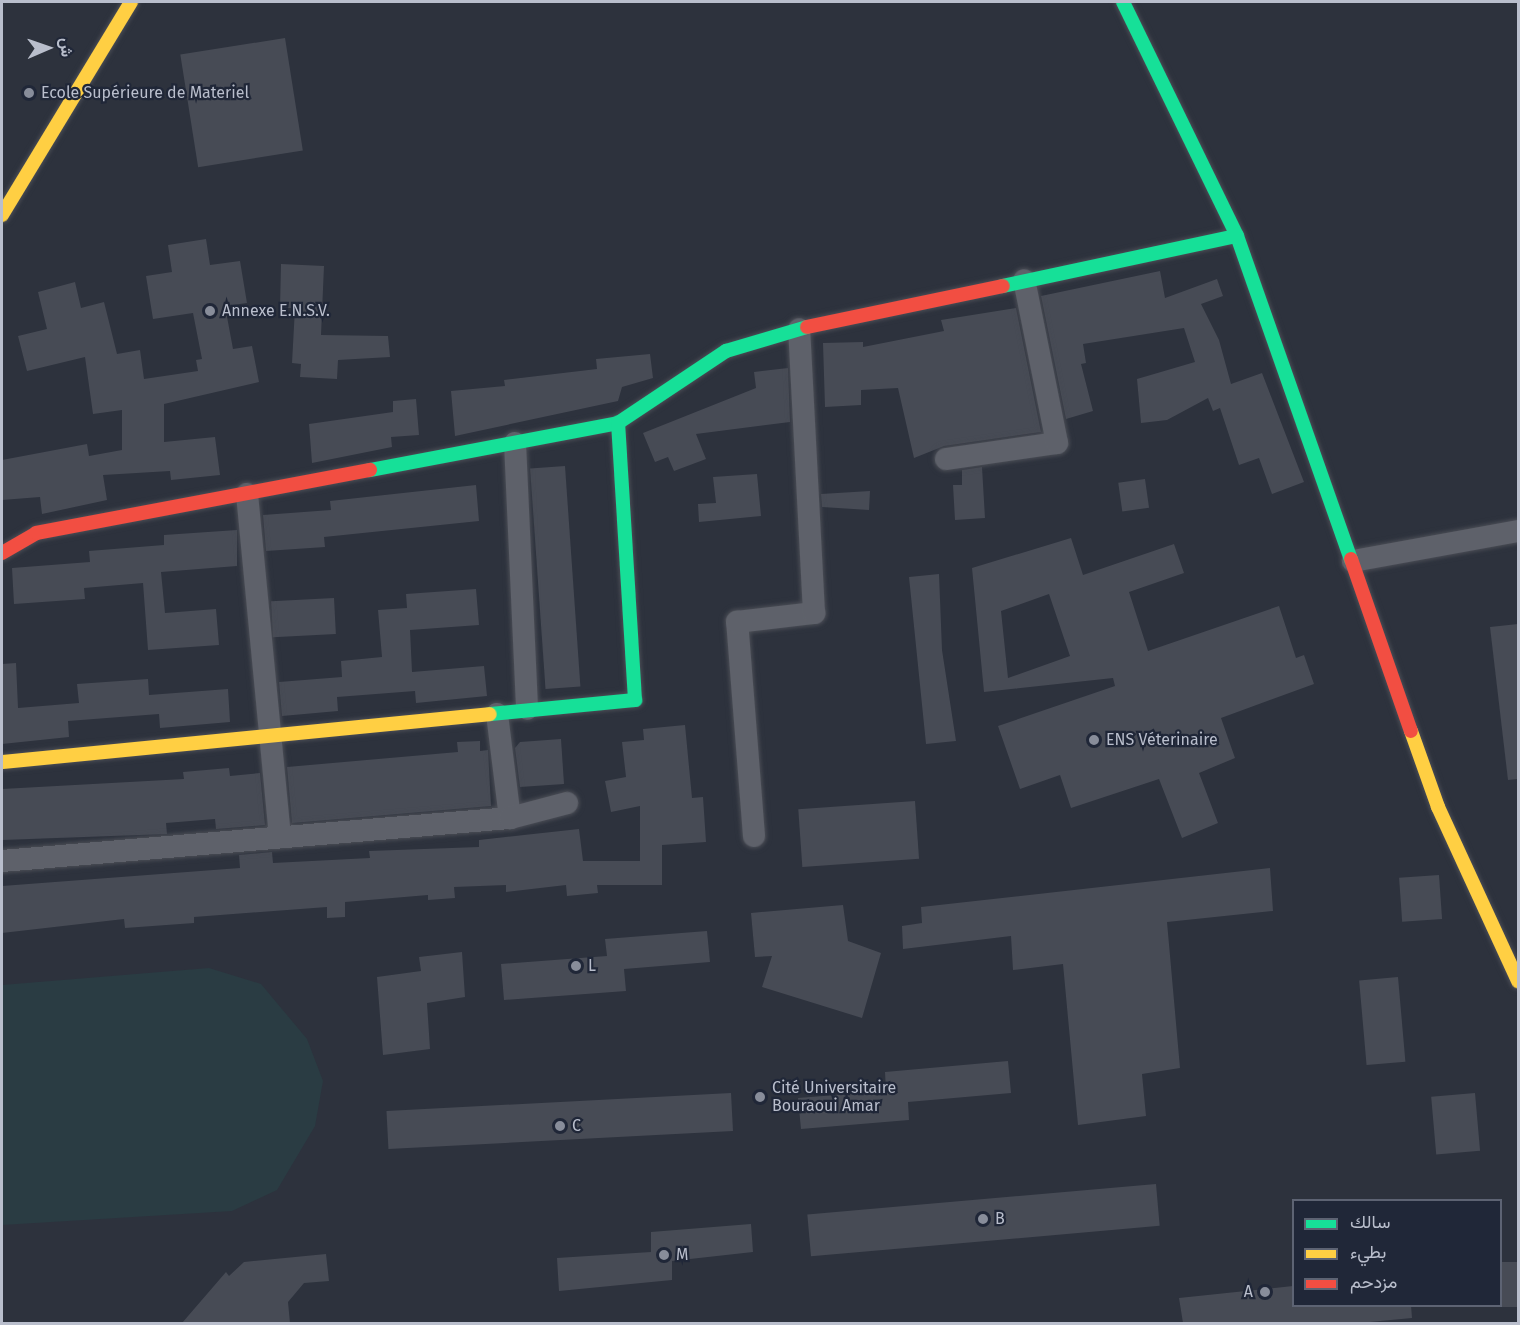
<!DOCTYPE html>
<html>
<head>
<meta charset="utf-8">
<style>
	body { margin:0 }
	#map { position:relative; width:1520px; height:1325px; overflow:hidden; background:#2d323d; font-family:"Fira Sans",Vazirmatn,sans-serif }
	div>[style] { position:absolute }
	.green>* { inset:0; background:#2a3c43 }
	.building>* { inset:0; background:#474b55; transform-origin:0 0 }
	.roads { filter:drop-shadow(0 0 2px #4a4d55) drop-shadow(0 0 2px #4a4d55) }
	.street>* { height:22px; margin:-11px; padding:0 11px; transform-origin:11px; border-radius:11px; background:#5e616a }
	.fast>* { height:14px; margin:-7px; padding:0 7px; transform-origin:7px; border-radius:7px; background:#16e098 }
	.slow>* { height:14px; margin:-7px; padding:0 7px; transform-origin:7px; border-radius:7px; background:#ffcf43 }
	.jam>* { height:14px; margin:-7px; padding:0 7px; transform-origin:7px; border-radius:7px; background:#f24e42 }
	.dots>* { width:16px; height:16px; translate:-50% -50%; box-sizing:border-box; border:3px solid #202738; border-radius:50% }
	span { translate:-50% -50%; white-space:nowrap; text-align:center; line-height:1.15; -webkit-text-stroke:4.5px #202738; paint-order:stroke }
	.poi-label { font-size:16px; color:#b9becc }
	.left { translate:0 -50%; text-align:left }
	.right { translate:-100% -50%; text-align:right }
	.frame { position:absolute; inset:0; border:3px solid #b9becc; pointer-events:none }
	.legend { position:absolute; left:1292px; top:1199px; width:210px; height:108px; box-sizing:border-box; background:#202738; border:2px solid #5d6373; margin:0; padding:8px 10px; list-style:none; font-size:18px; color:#b9becc }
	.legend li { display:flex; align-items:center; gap:12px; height:30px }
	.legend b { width:30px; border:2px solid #5d6373 }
	.north { position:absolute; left:18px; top:18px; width:60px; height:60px; -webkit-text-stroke:4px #202738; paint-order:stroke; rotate:88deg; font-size:16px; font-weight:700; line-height:24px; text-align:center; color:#b9becc }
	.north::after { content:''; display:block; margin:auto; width:21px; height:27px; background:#b9becc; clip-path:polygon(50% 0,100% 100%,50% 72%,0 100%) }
</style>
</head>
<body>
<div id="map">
	<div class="green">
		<div style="clip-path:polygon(209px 968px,261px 984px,307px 1039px,323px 1081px,315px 1126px,277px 1190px,232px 1211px,2px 1225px,2px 985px)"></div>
	</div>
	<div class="building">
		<div style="left:285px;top:38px;width:114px;height:106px;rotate:81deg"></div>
		<div style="clip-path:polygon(206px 239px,210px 265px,240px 261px,247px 303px,225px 306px,233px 349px,252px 346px,259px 382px,164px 404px,164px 442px,215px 437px,220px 475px,171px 480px,170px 471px,103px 475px,107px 500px,42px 514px,40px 497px,2px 500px,2px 460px,87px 444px,89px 456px,122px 450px,122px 410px,93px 414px,85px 357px,27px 371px,18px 336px,47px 329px,38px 292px,75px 282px,81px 308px,104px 302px,117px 354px,140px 350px,144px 379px,198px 371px,196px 360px,202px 359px,193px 313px,153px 319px,146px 276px,172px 272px,168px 245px)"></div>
		<div style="clip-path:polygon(281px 264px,324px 266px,321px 335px,388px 336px,390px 357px,338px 360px,337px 379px,300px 377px,301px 364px,292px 363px,295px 308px,280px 308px)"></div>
		<div style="clip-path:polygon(1160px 271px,1165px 298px,1217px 279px,1223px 296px,1201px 304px,1219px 340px,1231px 384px,1262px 373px,1304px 482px,1272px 494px,1259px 458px,1239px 465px,1220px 408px,1213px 411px,1208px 398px,1167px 420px,1141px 423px,1137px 379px,1195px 362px,1184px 328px,1083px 344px,1086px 363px,1081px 364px,1093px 411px,1066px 419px,1041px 296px)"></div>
		<div style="clip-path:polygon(1016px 308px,1041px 432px,944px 446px,914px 458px,898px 388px,861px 390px,861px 405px,825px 407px,823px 343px,863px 342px,863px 347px,944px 331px,941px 320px)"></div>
		<div style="clip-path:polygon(650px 354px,653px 378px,622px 387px,618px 401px,455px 436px,451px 391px,505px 386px,504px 380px,597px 369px,596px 359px)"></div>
		<div style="clip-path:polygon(788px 368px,790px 422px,696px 434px,706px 459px,674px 471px,668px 457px,655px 462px,643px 433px,756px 388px,754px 372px)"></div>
		<div style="clip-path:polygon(416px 399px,419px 435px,391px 437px,392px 447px,312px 463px,309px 424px,393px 412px,393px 401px)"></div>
		<div style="left:565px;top:466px;width:221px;height:35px;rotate:86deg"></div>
		<div style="clip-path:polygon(982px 467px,985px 518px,955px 520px,953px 485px,962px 485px,962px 470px)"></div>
		<div style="clip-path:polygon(757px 474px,761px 516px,699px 522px,698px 504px,716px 503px,713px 477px)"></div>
		<div style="left:1145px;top:479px;width:29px;height:27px;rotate:82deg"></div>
		<div style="clip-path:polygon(476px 485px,479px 521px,324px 537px,325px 547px,266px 551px,263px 515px,331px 510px,330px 501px)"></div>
		<div style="clip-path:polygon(870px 491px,869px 510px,822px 507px,821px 494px)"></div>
		<div style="clip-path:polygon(237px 530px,237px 566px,161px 572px,165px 613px,216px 609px,219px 645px,148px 650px,143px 583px,84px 588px,85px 599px,14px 604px,12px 568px,90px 562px,89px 551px,164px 545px,164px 535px)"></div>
		<div style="clip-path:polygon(evenodd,1071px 538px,1083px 575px,1174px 544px,1184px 573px,1129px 592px,1148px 651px,1279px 606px,1296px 658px,1304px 655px,1314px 684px,1221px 718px,1235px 758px,1199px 773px,1218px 823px,1182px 838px,1159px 779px,1071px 808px,1060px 775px,1020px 789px,998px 726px,1115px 686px,1113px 678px,984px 692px,972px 568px,1071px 538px,1049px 594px,1070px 656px,1008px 678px,1001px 611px,1049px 594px)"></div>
		<div style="clip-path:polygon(939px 574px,942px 650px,956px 741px,926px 744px,909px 577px)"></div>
		<div style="clip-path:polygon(476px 589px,479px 625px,410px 630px,412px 672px,484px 666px,487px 696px,416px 703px,415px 691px,337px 697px,338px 711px,282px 716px,279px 682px,342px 677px,341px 661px,382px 657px,378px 610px,407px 608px,406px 594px)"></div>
		<div style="left:334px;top:598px;width:36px;height:63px;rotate:87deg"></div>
		<div style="clip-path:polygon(1518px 624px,1518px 779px,1508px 780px,1490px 627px)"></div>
		<div style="clip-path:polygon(16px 663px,18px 708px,79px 703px,77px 684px,148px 679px,149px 695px,228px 689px,230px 722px,160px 728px,159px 714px,68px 721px,69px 737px,2px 744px,2px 664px)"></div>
		<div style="clip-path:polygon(685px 725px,692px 798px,703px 797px,706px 842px,662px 845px,662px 885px,597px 885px,598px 893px,567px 896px,566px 885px,506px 892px,506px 885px,454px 887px,455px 898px,428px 900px,428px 895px,345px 902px,345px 917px,327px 918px,327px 907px,194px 917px,194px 923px,125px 928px,124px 919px,2px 933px,2px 886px,240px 868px,239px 855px,272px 852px,273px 863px,370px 858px,369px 851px,479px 847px,479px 840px,579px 829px,583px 861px,640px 861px,640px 806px,611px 812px,605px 781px,626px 777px,622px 742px,644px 740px,643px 729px)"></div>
		<div style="clip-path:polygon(561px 739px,564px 784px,520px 787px,515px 748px,520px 742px)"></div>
		<div style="clip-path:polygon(480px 741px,480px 751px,488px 750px,491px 806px,292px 823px,287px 767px,458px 752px,457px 742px)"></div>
		<div style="clip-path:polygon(229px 768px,230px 776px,260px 773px,265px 825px,216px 829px,215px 819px,166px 823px,167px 834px,2px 840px,2px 789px,184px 779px,183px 772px)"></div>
		<div style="left:915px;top:801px;width:58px;height:117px;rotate:86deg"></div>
		<div style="clip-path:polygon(1270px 868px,1273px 911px,1167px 922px,1180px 1068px,1142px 1074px,1146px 1116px,1078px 1125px,1063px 964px,1013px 970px,1011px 936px,903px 949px,902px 926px,922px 923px,921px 907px)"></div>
		<div style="left:1439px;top:875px;width:44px;height:40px;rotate:86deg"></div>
		<div style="clip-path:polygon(843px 905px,848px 941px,881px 953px,862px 1018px,762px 987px,772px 956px,755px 957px,751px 913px)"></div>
		<div style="clip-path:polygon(707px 931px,710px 962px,624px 969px,626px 991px,504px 1000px,501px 964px,607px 956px,605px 939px)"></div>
		<div style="clip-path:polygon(462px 952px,465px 997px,427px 1003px,430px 1049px,383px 1055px,377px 977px,421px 971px,419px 957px)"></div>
		<div style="left:1398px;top:977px;width:85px;height:39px;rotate:85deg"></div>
		<div style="clip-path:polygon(1008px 1061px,1011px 1093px,908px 1102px,909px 1120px,801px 1129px,798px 1098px,886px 1091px,885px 1072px)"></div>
		<div style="left:731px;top:1093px;width:38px;height:345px;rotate:87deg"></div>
		<div style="left:1475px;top:1093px;width:58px;height:44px;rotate:85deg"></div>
		<div style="left:1156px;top:1184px;width:42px;height:350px;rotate:85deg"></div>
		<div style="clip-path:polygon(751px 1224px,753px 1252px,672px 1261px,672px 1280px,559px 1291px,557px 1258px,651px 1252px,651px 1232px)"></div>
		<div style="clip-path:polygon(326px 1254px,329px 1281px,304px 1283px,288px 1302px,290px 1323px,182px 1323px,226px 1272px,229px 1276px,244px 1262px)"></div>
		<div style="left:1518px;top:1262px;width:45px;height:18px;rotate:90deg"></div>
		<div style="clip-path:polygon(1293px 1286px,1293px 1305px,1411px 1305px,1412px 1318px,1359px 1323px,1183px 1323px,1179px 1298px)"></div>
	</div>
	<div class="roads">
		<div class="street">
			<div style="left:515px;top:443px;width:266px;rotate:87.4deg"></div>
			<div style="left:946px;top:459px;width:112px;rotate:-8.2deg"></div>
			<div style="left:1057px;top:443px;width:166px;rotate:-101.4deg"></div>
			<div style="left:247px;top:494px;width:344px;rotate:84.5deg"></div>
			<div style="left:1353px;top:561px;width:168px;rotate:-10.3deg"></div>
			<div style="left:497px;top:714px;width:105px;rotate:82.9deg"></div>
			<div style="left:754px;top:836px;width:215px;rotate:-94.5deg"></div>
			<div style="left:737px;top:622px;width:78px;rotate:-6.7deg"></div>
			<div style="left:814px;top:613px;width:284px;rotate:-93deg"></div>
			<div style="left:2px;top:861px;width:510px;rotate:-4.84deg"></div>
			<div style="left:510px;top:818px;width:59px;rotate:-14.7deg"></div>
		</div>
		<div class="fast">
			<div style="left:1123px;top:2px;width:260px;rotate:64deg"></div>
			<div style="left:1237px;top:236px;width:343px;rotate:70.6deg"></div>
			<div style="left:1003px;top:286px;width:239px;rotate:-12.1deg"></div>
			<div style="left:370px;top:470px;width:252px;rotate:-10.7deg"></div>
			<div style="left:618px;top:423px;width:130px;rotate:-33.7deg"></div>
			<div style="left:726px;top:351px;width:84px;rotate:-16.5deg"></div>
			<div style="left:490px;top:714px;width:146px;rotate:-5.5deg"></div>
			<div style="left:635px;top:700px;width:278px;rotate:-93.5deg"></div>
		</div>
		<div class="slow">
			<div style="left:2px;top:215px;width:249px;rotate:-58.8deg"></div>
			<div style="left:1411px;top:731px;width:81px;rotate:70.4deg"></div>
			<div style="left:1438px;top:807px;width:192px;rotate:65.3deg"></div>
			<div style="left:2px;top:762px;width:490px;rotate:-5.6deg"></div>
		</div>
		<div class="jam">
			<div style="left:807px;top:327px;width:200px;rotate:-11.8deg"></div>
			<div style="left:2px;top:553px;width:39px;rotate:-30deg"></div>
			<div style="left:36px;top:533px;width:340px;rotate:-10.7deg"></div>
			<div style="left:1351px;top:559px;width:182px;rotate:70.8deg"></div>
		</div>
	</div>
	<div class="dots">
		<div style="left:29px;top:93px;background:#888d9a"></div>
		<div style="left:210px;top:311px;background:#888d9a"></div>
		<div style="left:1094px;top:740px;background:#888d9a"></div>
		<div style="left:576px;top:966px;background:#888d9a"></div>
		<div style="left:760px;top:1097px;background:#888d9a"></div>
		<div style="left:560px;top:1126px;background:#888d9a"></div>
		<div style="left:983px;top:1219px;background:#888d9a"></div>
		<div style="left:664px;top:1255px;background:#888d9a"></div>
		<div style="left:1265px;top:1292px;background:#888d9a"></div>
	</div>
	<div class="poi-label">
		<span class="left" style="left:41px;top:93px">Ecole Supérieure de Materiel</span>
		<span class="left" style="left:222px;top:311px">Annexe E.N.S.V.</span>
		<span class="left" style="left:1106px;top:740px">ENS Véterinaire</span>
		<span class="left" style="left:588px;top:966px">L</span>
		<span class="left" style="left:772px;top:1097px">Cité Universitaire<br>Bouraoui Amar</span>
		<span class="left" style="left:572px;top:1126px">C</span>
		<span class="left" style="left:995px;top:1219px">B</span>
		<span class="left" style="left:676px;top:1255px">M</span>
		<span class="right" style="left:1253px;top:1292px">A</span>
	</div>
	<div class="frame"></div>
	<ul class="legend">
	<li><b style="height:8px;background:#16e098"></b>سالك</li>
	<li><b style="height:8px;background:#ffcf43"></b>بطيء</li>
	<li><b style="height:8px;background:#f24e42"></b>مزدحم</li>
	</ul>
	<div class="north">ش</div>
</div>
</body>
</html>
